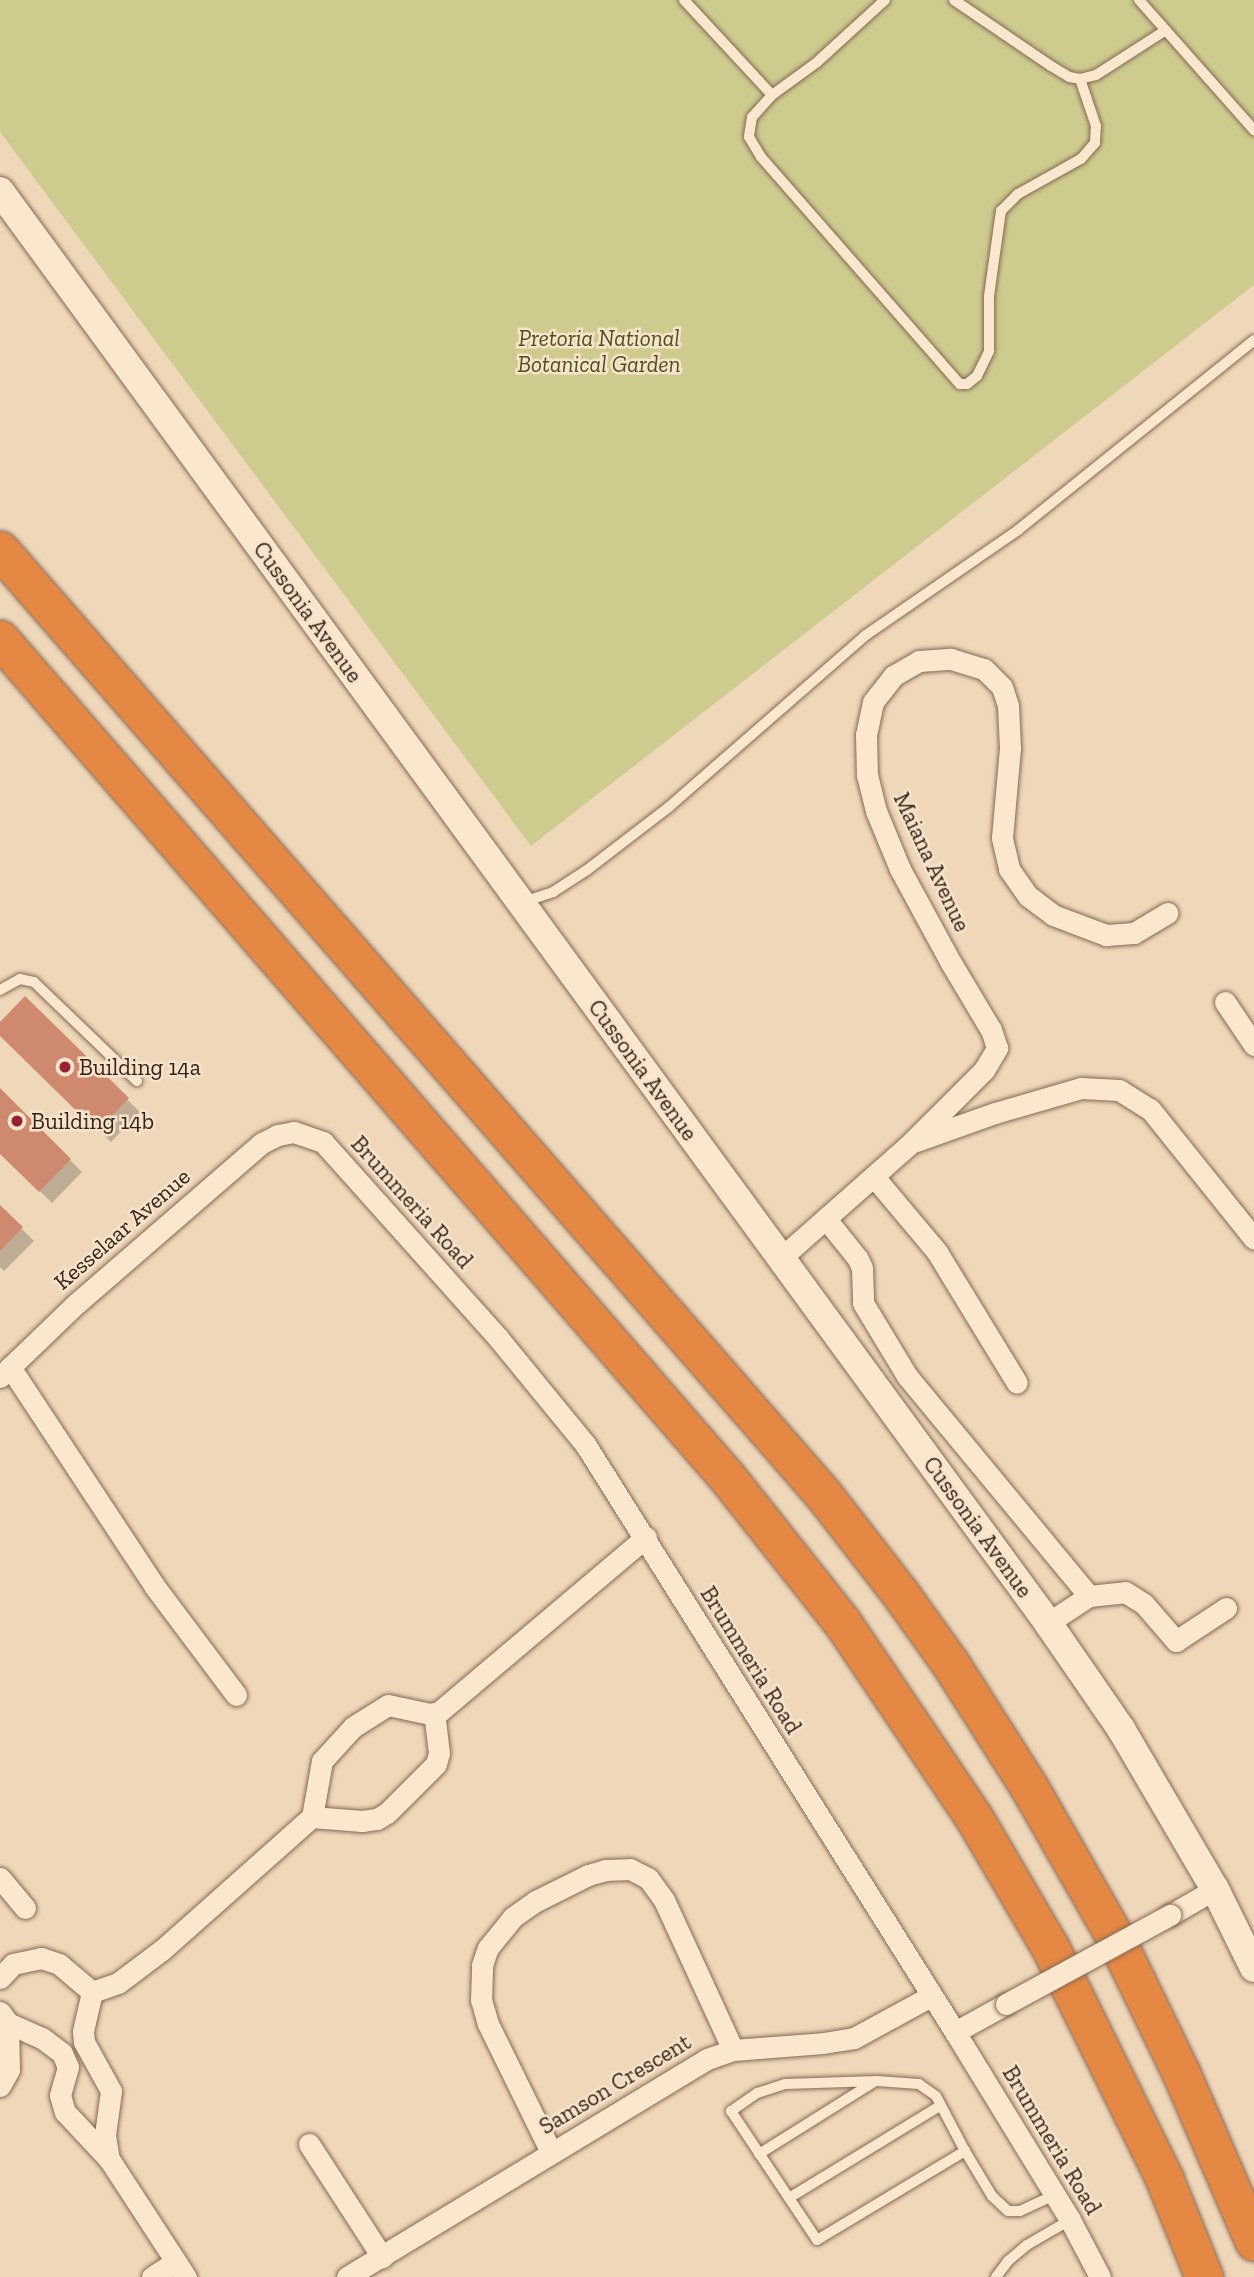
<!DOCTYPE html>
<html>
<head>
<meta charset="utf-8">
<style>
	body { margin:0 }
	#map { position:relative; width:1254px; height:2277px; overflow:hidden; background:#efd8ba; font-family:"Zilla Slab",serif }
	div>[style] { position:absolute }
	.green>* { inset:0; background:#cdcc8e }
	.shadow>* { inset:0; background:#0003 }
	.building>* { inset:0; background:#cf896e }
	.roads { filter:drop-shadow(0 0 2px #866854) drop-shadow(0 0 2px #866854) }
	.service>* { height:10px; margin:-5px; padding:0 5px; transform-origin:5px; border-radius:5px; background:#fae7cd }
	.minor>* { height:21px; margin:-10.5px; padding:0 10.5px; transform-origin:10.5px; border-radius:10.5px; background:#fae7cd }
	.secondary>* { height:28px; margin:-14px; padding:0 14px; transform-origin:14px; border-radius:14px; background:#fae7cd }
	.motorway>* { height:37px; margin:-18.5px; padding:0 18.5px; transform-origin:18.5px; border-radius:18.5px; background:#e58844 }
	.bridges { filter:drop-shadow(0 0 2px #866854) drop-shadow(0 0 2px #866854) }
	.minor-bridge>* { height:21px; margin:-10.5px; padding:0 10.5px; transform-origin:10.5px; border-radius:10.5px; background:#fae7cd }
	.dots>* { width:19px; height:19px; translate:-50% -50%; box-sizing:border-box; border:4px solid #f6e3ca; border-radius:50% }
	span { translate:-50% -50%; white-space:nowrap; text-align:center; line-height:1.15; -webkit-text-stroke:5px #f6e3ca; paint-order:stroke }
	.park-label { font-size:23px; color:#4c521f; font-style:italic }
	.street-label { font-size:23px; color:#35231a }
	.poi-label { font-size:23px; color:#35231a }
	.left { translate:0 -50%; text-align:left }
</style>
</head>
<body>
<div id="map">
	<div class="green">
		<div style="clip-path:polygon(0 0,1254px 0,1254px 285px,531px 846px,0 132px)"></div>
	</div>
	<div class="shadow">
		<div style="clip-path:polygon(25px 999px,140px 1112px,111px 1142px,0 1034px,0 1025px)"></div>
		<div style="clip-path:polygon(0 1091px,82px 1172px,52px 1203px,0 1152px)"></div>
		<div style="clip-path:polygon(0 1207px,34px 1241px,4px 1271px,0 1267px)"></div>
	</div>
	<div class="building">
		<div style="clip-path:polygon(25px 996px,129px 1098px,97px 1131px,0 1036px,0 1022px)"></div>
		<div style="clip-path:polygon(0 1088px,71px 1159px,39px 1192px,0 1154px)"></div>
		<div style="clip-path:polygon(0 1205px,23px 1227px,0 1251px)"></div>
	</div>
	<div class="roads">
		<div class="service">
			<div style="left:684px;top:0;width:129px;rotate:47.2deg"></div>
			<div style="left:885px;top:0;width:93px;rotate:137.6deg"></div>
			<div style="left:816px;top:63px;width:54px;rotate:144deg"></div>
			<div style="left:772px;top:95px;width:30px;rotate:132deg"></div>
			<div style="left:752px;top:117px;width:20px;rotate:99deg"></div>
			<div style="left:749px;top:137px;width:23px;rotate:59deg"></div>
			<div style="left:761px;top:157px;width:302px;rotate:48.8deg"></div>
			<div style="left:960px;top:384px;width:7px"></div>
			<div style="left:967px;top:384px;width:13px;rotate:-39deg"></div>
			<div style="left:977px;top:376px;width:28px;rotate:-64deg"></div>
			<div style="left:989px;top:351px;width:55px;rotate:-90deg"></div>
			<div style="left:989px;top:296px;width:86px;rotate:-82deg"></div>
			<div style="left:1001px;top:211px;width:24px;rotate:-45deg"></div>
			<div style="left:1018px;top:194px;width:72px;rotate:-29.1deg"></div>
			<div style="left:1081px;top:159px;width:21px;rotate:-49deg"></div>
			<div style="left:1095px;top:143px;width:17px;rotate:-87deg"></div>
			<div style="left:1096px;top:126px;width:50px;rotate:-108.8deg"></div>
			<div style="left:954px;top:0;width:117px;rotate:34.2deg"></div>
			<div style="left:1051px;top:66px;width:21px;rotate:31deg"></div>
			<div style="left:1069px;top:77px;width:11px;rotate:10deg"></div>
			<div style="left:1080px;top:79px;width:16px;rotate:-14deg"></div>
			<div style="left:1096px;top:75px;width:83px;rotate:-32.7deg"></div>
			<div style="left:1139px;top:0;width:174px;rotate:48.5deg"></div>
			<div style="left:523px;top:902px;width:32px;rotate:-18deg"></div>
			<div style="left:553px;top:892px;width:40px;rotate:-32.9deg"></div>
			<div style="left:587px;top:870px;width:105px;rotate:-37.6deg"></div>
			<div style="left:670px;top:806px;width:260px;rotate:-41.1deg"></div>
			<div style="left:866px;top:635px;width:185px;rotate:-34.6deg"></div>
			<div style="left:1018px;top:530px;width:303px;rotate:-38.8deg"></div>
			<div style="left:0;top:990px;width:23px;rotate:-29deg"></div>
			<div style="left:20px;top:979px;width:14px;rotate:12deg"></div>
			<div style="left:34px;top:982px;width:143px;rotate:43.9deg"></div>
			<div style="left:965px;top:2151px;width:62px;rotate:-117.8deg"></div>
			<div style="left:936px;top:2096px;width:21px;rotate:-145deg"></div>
			<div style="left:919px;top:2084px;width:42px;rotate:-175.9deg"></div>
			<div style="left:877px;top:2081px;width:92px;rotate:178.1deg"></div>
			<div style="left:785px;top:2084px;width:29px;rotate:162deg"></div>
			<div style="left:757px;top:2093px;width:32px;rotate:145deg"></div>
			<div style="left:731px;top:2111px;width:155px;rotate:56.3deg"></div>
			<div style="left:817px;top:2240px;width:173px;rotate:-31deg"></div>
			<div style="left:965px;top:2151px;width:52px;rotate:59deg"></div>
			<div style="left:992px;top:2196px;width:22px;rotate:43deg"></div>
			<div style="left:1008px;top:2211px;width:12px"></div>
			<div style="left:1020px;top:2211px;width:38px;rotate:-25deg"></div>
			<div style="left:759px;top:2154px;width:136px;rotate:-32.1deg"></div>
			<div style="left:789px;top:2198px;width:177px;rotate:-31.4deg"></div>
			<div style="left:996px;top:2277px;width:20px;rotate:-53deg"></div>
			<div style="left:1008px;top:2261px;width:25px;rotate:-40deg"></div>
			<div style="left:1027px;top:2245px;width:50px;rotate:-30.2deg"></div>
		</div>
		<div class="minor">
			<div style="left:1225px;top:1002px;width:52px;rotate:56deg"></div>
			<div style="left:916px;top:1141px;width:84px;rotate:-19.5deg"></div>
			<div style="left:995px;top:1113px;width:90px;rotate:-16.2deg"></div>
			<div style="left:1081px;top:1088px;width:38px;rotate:3deg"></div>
			<div style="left:1119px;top:1090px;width:36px;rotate:32deg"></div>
			<div style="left:1150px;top:1109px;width:166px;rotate:51.3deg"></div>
			<div style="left:875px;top:1178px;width:97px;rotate:50deg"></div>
			<div style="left:937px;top:1252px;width:153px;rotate:58.6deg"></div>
			<div style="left:826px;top:1219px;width:51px;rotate:51.3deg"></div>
			<div style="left:858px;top:1259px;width:10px;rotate:66deg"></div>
			<div style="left:862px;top:1268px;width:35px;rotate:88deg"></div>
			<div style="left:863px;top:1303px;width:85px;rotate:58.9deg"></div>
			<div style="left:907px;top:1376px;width:286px;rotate:50.4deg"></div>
			<div style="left:781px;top:1258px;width:174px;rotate:-41.5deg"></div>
			<div style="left:911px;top:1143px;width:103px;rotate:-45deg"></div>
			<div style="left:984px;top:1070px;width:26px;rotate:-59deg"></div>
			<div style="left:997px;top:1048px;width:19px;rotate:-108deg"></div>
			<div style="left:991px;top:1030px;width:78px;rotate:-120.8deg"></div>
			<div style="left:951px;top:963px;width:107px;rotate:-118.5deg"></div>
			<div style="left:900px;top:869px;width:63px;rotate:-112.5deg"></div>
			<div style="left:876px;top:811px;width:36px;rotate:-104deg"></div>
			<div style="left:867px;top:776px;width:41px;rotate:-91.4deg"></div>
			<div style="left:866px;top:735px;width:34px;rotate:-78deg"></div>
			<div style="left:873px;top:702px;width:33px;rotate:-52deg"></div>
			<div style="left:893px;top:676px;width:30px;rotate:-30deg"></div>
			<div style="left:919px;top:661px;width:32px;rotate:-4deg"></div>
			<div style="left:951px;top:659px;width:34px;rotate:17deg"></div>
			<div style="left:984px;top:669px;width:25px;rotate:45deg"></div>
			<div style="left:1002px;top:687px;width:20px;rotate:72deg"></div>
			<div style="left:1008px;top:706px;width:42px;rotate:87.3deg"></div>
			<div style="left:1010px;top:748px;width:90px;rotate:95.1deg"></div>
			<div style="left:1002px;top:838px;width:32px;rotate:77deg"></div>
			<div style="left:1009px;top:869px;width:33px;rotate:55deg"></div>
			<div style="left:1028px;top:896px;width:31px;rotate:37deg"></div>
			<div style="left:1053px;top:915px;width:57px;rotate:20.7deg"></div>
			<div style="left:1106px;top:935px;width:28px;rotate:-4deg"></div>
			<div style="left:1134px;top:933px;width:39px;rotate:-31deg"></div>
			<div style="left:10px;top:1367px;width:263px;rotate:56.6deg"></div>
			<div style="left:155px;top:1587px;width:135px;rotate:53.1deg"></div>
			<div style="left:0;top:1377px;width:107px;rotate:-43.9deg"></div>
			<div style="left:77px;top:1303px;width:245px;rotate:-40.9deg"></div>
			<div style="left:262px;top:1143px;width:18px;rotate:-27deg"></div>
			<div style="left:278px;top:1135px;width:16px;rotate:-11deg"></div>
			<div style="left:294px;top:1132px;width:31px;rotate:19deg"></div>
			<div style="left:323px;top:1142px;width:264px;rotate:48.2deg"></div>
			<div style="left:499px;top:1339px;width:136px;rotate:50.7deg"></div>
			<div style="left:585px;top:1444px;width:695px;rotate:57.82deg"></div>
			<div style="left:955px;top:2032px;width:220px;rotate:58.5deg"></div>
			<div style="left:1070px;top:2220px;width:64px;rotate:62.2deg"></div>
			<div style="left:1048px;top:1623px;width:49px;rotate:-33.4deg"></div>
			<div style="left:1089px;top:1596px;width:36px;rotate:-6deg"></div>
			<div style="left:1125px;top:1592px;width:22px;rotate:32deg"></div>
			<div style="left:1144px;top:1604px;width:49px;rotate:49.1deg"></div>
			<div style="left:1176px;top:1641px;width:60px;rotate:-33.4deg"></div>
			<div style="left:312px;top:1817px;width:50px;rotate:4.6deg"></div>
			<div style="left:362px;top:1821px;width:15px;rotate:-8deg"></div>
			<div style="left:377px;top:1819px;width:12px;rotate:-31deg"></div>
			<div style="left:387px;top:1813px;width:69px;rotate:-45deg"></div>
			<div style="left:436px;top:1764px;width:11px;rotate:-75deg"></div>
			<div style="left:439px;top:1753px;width:39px;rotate:-97deg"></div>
			<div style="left:0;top:1878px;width:39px;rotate:50deg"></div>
			<div style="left:1170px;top:1915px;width:52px;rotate:-30deg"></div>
			<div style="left:0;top:1978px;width:19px;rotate:-47deg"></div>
			<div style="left:13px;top:1964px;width:29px;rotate:-12deg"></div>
			<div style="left:41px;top:1958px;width:19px;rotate:18deg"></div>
			<div style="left:59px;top:1964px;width:43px;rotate:40.3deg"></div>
			<div style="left:92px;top:1992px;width:28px;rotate:-19deg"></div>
			<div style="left:118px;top:1983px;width:55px;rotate:-36.9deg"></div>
			<div style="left:162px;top:1950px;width:200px;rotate:-41.6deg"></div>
			<div style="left:312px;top:1817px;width:57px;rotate:-79.9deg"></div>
			<div style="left:322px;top:1761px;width:46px;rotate:-47.6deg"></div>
			<div style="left:353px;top:1727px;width:41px;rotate:-32.2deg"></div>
			<div style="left:388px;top:1705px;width:43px;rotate:12.1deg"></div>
			<div style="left:430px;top:1714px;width:9px;rotate:-13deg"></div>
			<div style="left:439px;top:1712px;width:271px;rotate:-40.2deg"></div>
			<div style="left:92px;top:1992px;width:40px;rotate:103deg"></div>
			<div style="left:83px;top:2031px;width:11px;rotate:85deg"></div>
			<div style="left:84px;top:2042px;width:56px;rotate:61.1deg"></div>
			<div style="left:111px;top:2091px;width:44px;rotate:97.8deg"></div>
			<div style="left:105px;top:2135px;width:24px;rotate:81deg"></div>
			<div style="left:0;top:2012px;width:14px;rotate:54deg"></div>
			<div style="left:8px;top:2023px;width:37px;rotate:24deg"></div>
			<div style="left:42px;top:2038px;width:25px;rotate:37deg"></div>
			<div style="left:62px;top:2053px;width:15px;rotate:67deg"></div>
			<div style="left:68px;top:2067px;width:29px;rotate:106deg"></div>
			<div style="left:60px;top:2095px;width:18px;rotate:74deg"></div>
			<div style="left:65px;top:2112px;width:64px;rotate:46.9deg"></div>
			<div style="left:109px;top:2159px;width:141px;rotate:56.9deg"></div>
			<div style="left:955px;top:2032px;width:58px;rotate:-28.8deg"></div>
			<div style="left:0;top:2086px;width:18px;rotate:-61deg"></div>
			<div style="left:9px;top:2070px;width:47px;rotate:-91.2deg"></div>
			<div style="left:309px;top:2144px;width:135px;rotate:57.1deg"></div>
			<div style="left:551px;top:2152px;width:143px;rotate:-116.2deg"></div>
			<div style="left:488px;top:2024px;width:25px;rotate:-106deg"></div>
			<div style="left:481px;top:2000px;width:35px;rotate:-88deg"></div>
			<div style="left:482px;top:1965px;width:18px;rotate:-71deg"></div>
			<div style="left:488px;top:1948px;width:40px;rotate:-51deg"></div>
			<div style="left:513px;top:1917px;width:28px;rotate:-35deg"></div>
			<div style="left:536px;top:1901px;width:58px;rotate:-26.6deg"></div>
			<div style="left:588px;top:1875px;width:18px;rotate:-16deg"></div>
			<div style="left:605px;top:1870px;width:25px;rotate:-2deg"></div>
			<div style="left:630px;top:1869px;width:20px;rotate:27deg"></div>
			<div style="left:648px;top:1878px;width:27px;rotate:54deg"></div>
			<div style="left:664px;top:1900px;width:165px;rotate:65.3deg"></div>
			<div style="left:152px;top:2277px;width:27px;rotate:-33deg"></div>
			<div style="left:347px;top:2277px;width:421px;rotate:-31.2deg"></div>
			<div style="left:707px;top:2059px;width:28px;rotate:-19deg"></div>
			<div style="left:733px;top:2050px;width:90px;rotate:-4.4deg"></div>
			<div style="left:823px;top:2043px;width:31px;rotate:-9deg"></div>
			<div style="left:854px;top:2038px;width:88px;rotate:-28.6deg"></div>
		</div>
		<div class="secondary">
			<div style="left:0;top:191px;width:1775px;rotate:53.8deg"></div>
			<div style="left:1048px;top:1623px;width:129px;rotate:55.4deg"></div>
			<div style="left:1121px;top:1729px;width:186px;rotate:59.6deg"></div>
			<div style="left:1215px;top:1889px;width:88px;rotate:63.7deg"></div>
		</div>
		<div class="motorway">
			<div style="left:0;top:550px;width:1252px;rotate:48.92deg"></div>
			<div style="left:823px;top:1494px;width:129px;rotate:52.2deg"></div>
			<div style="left:902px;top:1596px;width:82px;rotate:54.4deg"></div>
			<div style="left:950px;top:1663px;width:147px;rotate:57.5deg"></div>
			<div style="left:1029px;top:1787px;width:173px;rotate:60.2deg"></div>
			<div style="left:1115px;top:1937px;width:151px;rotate:64.1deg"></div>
			<div style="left:1181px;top:2073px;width:184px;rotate:66.6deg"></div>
			<div style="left:0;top:639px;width:1109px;rotate:49.06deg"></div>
			<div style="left:727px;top:1477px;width:185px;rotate:51.6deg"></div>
			<div style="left:842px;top:1622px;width:234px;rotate:56deg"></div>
			<div style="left:973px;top:1816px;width:152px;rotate:59.6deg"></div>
			<div style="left:1050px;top:1947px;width:258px;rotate:63.7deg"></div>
			<div style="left:1164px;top:2178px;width:107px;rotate:68deg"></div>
		</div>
	</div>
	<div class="bridges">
		<div class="minor-bridge">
			<div style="left:1006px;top:2004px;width:187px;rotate:-28.5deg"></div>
		</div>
	</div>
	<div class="dots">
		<div style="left:65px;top:1067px;background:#982233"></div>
		<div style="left:17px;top:1121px;background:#982233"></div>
	</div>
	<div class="park-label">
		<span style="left:599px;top:351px">Pretoria National<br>Botanical Garden</span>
	</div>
	<div class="street-label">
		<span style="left:308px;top:612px;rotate:54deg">Cussonia Avenue</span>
		<span style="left:932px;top:862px;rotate:65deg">Maiana Avenue</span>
		<span style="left:643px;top:1070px;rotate:54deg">Cussonia Avenue</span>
		<span style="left:412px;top:1202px;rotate:48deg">Brummeria Road</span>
		<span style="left:122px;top:1229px;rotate:-41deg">Kesselaar Avenue</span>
		<span style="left:978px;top:1527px;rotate:54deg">Cussonia Avenue</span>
		<span style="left:751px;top:1660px;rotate:58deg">Brummeria Road</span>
		<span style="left:615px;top:2084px;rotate:-31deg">Samson Crescent</span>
		<span style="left:1052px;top:2140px;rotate:59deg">Brummeria Road</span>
	</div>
	<div class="poi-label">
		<span class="left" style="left:79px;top:1067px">Building 14a</span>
		<span class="left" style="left:31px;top:1121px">Building 14b</span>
	</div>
</div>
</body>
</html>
